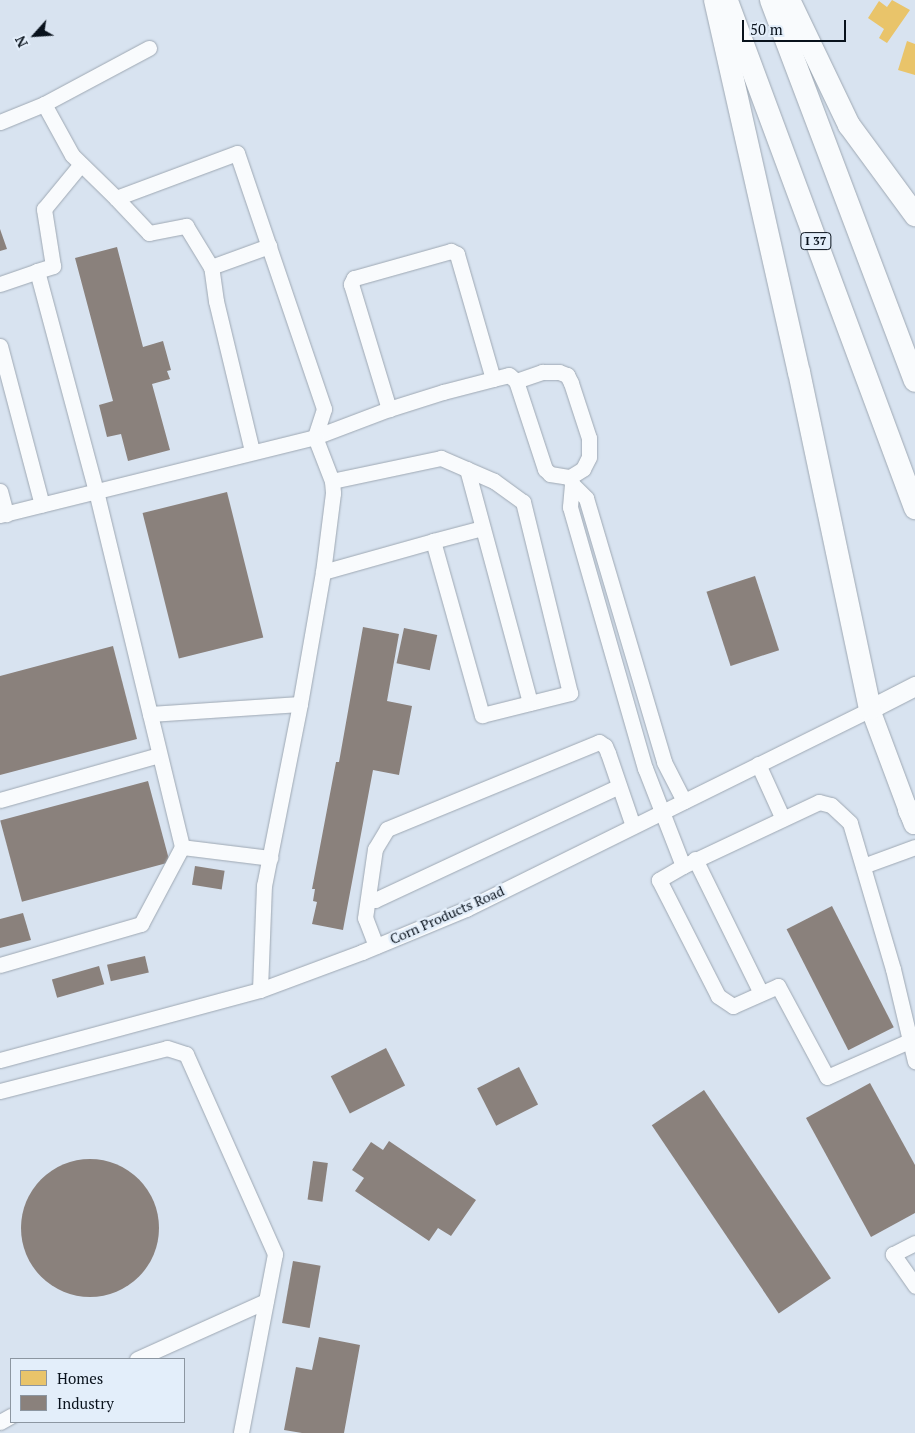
<!DOCTYPE html>
<html>
<head>
<meta charset="utf-8">
<style>
	body { margin:0 }
	#map { position:relative; width:915px; height:1433px; overflow:hidden; background:#d8e3f0; font-family:"PT Serif",serif }
	div>[style] { position:absolute }
	.homes>* { inset:0; background:#e9c46a }
	.industry>* { inset:0; background:#8a817c; transform-origin:0 0 }
	.round { border-radius:50% }
	.roads { filter:drop-shadow(0 0 1px #9ea8b3) drop-shadow(0 0 1px #9ea8b3) }
	.minor>* { height:15px; margin:-7.5px; padding:0 7.5px; transform-origin:7.5px; border-radius:7.5px; background:#f9fbfd }
	.major>* { height:19px; margin:-9.5px; padding:0 9.5px; transform-origin:9.5px; border-radius:9.5px; background:#f9fbfd }
	.highway>* { height:22px; margin:-11px; padding:0 11px; transform-origin:11px; border-radius:11px; background:#f9fbfd }
	span { translate:-50% -50%; white-space:nowrap; text-align:center; line-height:1.15; -webkit-text-stroke:5px #e3eefa; paint-order:stroke }
	.shield-label span { padding:1px 4px; background:#e3eefa; border:1px solid; border-radius:4px; -webkit-text-stroke-width:0 }
	.shield-label { font-size:12px; color:#09121c; font-weight:700 }
	.street-label { font-size:14px; color:#09121c }
	.legend { position:absolute; left:10px; top:1358px; width:175px; height:65px; box-sizing:border-box; background:#e3eefa; border:1px solid #8c96a1; margin:0; padding:6px 9px; list-style:none; font-size:15px; color:#09121c }
	.legend li { display:flex; align-items:center; gap:10px; height:25px }
	.legend b { width:25px; border:1px solid #8c96a1 }
	.north { position:absolute; left:10px; top:10px; width:50px; height:50px; -webkit-text-stroke:4px #e3eefa; paint-order:stroke; rotate:244deg; font-size:14px; font-weight:700; line-height:20px; text-align:center; color:#09121c }
	.north::after { content:''; display:block; margin:auto; width:18px; height:22px; background:#09121c; clip-path:polygon(50% 0,100% 100%,50% 72%,0 100%) }
	.scale { position:absolute; left:742px; top:20px; width:104px; height:22px; box-sizing:border-box; border:2px solid #09121c; border-top:0; padding-left:6px; font-size:15px; line-height:18px; white-space:nowrap; color:#09121c; -webkit-text-stroke:4px #e3eefa; paint-order:stroke }
</style>
</head>
<body>
<div id="map">
	<div class="homes">
		<div style="clip-path:polygon(892px 0,910px 10px,887px 43px,879px 38px,884px 29px,868px 18px,879px 1px,887px 7px)"></div>
		<div style="clip-path:polygon(907px 41px,915px 44px,915px 75px,898px 70px)"></div>
	</div>
	<div class="industry">
		<div style="clip-path:polygon(0 229px,7px 249px,0 251px)"></div>
		<div style="clip-path:polygon(117px 247px,143px 347px,163px 341px,171px 370px,167px 371px,170px 379px,152px 384px,170px 450px,128px 461px,121px 434px,107px 437px,99px 405px,113px 401px,75px 258px)"></div>
		<div style="left:227px;top:492px;width:150px;height:87px;rotate:76deg"></div>
		<div style="left:755px;top:576px;width:78px;height:51px;rotate:72deg"></div>
		<div style="clip-path:polygon(363px 627px,399px 634px,387px 701px,412px 706px,399px 775px,373px 770px,343px 930px,312px 924px,317px 902px,313px 901px,315px 889px,312px 889px,336px 762px,339px 762px)"></div>
		<div style="left:404px;top:628px;width:34px;height:36px;rotate:12deg"></div>
		<div style="clip-path:polygon(113px 646px,137px 739px,0 775px,0 676px)"></div>
		<div style="left:148px;top:781px;width:84px;height:153px;rotate:75deg"></div>
		<div style="left:195px;top:866px;width:30px;height:19px;rotate:9deg"></div>
		<div style="left:832px;top:906px;width:136px;height:51px;rotate:63deg"></div>
		<div style="clip-path:polygon(23px 913px,31px 940px,0 948px,0 919px)"></div>
		<div style="left:145px;top:956px;width:17px;height:39px;rotate:77deg"></div>
		<div style="left:99px;top:966px;width:19px;height:49px;rotate:74deg"></div>
		<div style="left:386px;top:1048px;width:42px;height:62px;rotate:63deg"></div>
		<div style="left:519px;top:1067px;width:42px;height:47px;rotate:63deg"></div>
		<div style="clip-path:polygon(870px 1083px,915px 1165px,915px 1213px,871px 1237px,806px 1118px)"></div>
		<div style="left:704px;top:1090px;width:227px;height:63px;rotate:56deg"></div>
		<div style="clip-path:polygon(389px 1141px,476px 1200px,451px 1236px,438px 1228px,429px 1241px,355px 1191px,364px 1178px,352px 1170px,371px 1142px,383px 1150px)"></div>
		<div class="round" style="left:21px;top:1159px;width:138px;height:138px"></div>
		<div style="left:313px;top:1161px;width:15px;height:39px;rotate:8deg"></div>
		<div style="left:293px;top:1261px;width:28px;height:63px;rotate:10deg"></div>
		<div style="clip-path:polygon(319px 1337px,360px 1345px,344px 1433px,302px 1433px,284px 1430px,296px 1367px,312px 1370px)"></div>
	</div>
	<div class="roads">
		<div class="minor">
			<div style="left:44px;top:104px;width:119px;rotate:-28.1deg"></div>
			<div style="left:0;top:122px;width:48px;rotate:-22.2deg"></div>
			<div style="left:44px;top:104px;width:58px;rotate:61.2deg"></div>
			<div style="left:72px;top:155px;width:62px;rotate:44.3deg"></div>
			<div style="left:116px;top:198px;width:129px;rotate:-20.4deg"></div>
			<div style="left:237px;top:153px;width:270px;rotate:71.2deg"></div>
			<div style="left:324px;top:409px;width:29px;rotate:108deg"></div>
			<div style="left:116px;top:198px;width:48px;rotate:46.7deg"></div>
			<div style="left:149px;top:233px;width:38px;rotate:-11deg"></div>
			<div style="left:186px;top:226px;width:48px;rotate:58.6deg"></div>
			<div style="left:37px;top:271px;width:17px;rotate:-17deg"></div>
			<div style="left:53px;top:266px;width:58px;rotate:-99deg"></div>
			<div style="left:44px;top:209px;width:58px;rotate:-50.6deg"></div>
			<div style="left:0;top:284px;width:39px;rotate:-19deg"></div>
			<div style="left:37px;top:271px;width:228px;rotate:75deg"></div>
			<div style="left:96px;top:491px;width:366px;rotate:76.4deg"></div>
			<div style="left:182px;top:847px;width:87px;rotate:118deg"></div>
			<div style="left:141px;top:924px;width:147px;rotate:163.8deg"></div>
			<div style="left:0;top:346px;width:164px;rotate:75.2deg"></div>
			<div style="left:493px;top:379px;width:130px;rotate:-106.1deg"></div>
			<div style="left:457px;top:254px;width:7px;rotate:-153deg"></div>
			<div style="left:451px;top:251px;width:101px;rotate:164.4deg"></div>
			<div style="left:354px;top:278px;width:7px;rotate:117deg"></div>
			<div style="left:351px;top:284px;width:131px;rotate:73.1deg"></div>
			<div style="left:389px;top:409px;width:57px;rotate:-17.5deg"></div>
			<div style="left:443px;top:392px;width:52px;rotate:-14.6deg"></div>
			<div style="left:493px;top:379px;width:16px;rotate:-14deg"></div>
			<div style="left:509px;top:375px;width:9px;rotate:41deg"></div>
			<div style="left:516px;top:381px;width:93px;rotate:71.8deg"></div>
			<div style="left:545px;top:469px;width:7px;rotate:45deg"></div>
			<div style="left:550px;top:474px;width:20px;rotate:9deg"></div>
			<div style="left:570px;top:477px;width:7px;rotate:74deg"></div>
			<div style="left:572px;top:484px;width:20px;rotate:45deg"></div>
			<div style="left:586px;top:498px;width:275px;rotate:73.5deg"></div>
			<div style="left:664px;top:762px;width:44px;rotate:62.9deg"></div>
			<div style="left:516px;top:381px;width:28px;rotate:-19deg"></div>
			<div style="left:542px;top:372px;width:17px"></div>
			<div style="left:559px;top:372px;width:9px;rotate:21deg"></div>
			<div style="left:567px;top:375px;width:9px;rotate:63deg"></div>
			<div style="left:571px;top:383px;width:58px;rotate:71.9deg"></div>
			<div style="left:589px;top:438px;width:19px;rotate:90deg"></div>
			<div style="left:589px;top:457px;width:13px;rotate:117deg"></div>
			<div style="left:583px;top:469px;width:15px;rotate:148deg"></div>
			<div style="left:315px;top:437px;width:79px;rotate:-20.7deg"></div>
			<div style="left:252px;top:451px;width:154px;rotate:-103.5deg"></div>
			<div style="left:216px;top:301px;width:34px;rotate:-98deg"></div>
			<div style="left:211px;top:267px;width:62px;rotate:-19.9deg"></div>
			<div style="left:467px;top:469px;width:242px;rotate:74.9deg"></div>
			<div style="left:572px;top:484px;width:23px;rotate:95deg"></div>
			<div style="left:570px;top:507px;width:272px;rotate:74deg"></div>
			<div style="left:645px;top:768px;width:105px;rotate:68.8deg"></div>
			<div style="left:683px;top:866px;width:150px;rotate:-25.2deg"></div>
			<div style="left:819px;top:802px;width:12px;rotate:14deg"></div>
			<div style="left:831px;top:805px;width:26px;rotate:43deg"></div>
			<div style="left:850px;top:823px;width:152px;rotate:73.6deg"></div>
			<div style="left:893px;top:969px;width:95px;rotate:76.6deg"></div>
			<div style="left:0;top:491px;width:24px;rotate:75deg"></div>
			<div style="left:0;top:515px;width:325px;rotate:-13.9deg"></div>
			<div style="left:315px;top:437px;width:47px;rotate:68.9deg"></div>
			<div style="left:332px;top:481px;width:12px;rotate:85deg"></div>
			<div style="left:333px;top:493px;width:80px;rotate:97.2deg"></div>
			<div style="left:323px;top:572px;width:134px;rotate:99.9deg"></div>
			<div style="left:300px;top:704px;width:185px;rotate:101.2deg"></div>
			<div style="left:264px;top:885px;width:105px;rotate:92.2deg"></div>
			<div style="left:433px;top:541px;width:51px;rotate:-14.9deg"></div>
			<div style="left:323px;top:572px;width:114px;rotate:-15.7deg"></div>
			<div style="left:433px;top:541px;width:181px;rotate:74.3deg"></div>
			<div style="left:482px;top:715px;width:91px;rotate:-14deg"></div>
			<div style="left:570px;top:693px;width:197px;rotate:-103.8deg"></div>
			<div style="left:523px;top:502px;width:36px;rotate:-144deg"></div>
			<div style="left:494px;top:481px;width:58px;rotate:-156.5deg"></div>
			<div style="left:441px;top:458px;width:111px;rotate:168.1deg"></div>
			<div style="left:150px;top:714px;width:150px;rotate:-3.8deg"></div>
			<div style="left:758px;top:764px;width:60px;rotate:65.6deg"></div>
			<div style="left:0;top:800px;width:165px;rotate:-15.8deg"></div>
			<div style="left:182px;top:847px;width:89px;rotate:7.1deg"></div>
			<div style="left:695px;top:859px;width:149px;rotate:63.8deg"></div>
			<div style="left:683px;top:866px;width:28px;rotate:150deg"></div>
			<div style="left:659px;top:880px;width:130px;rotate:63deg"></div>
			<div style="left:718px;top:996px;width:18px;rotate:34deg"></div>
			<div style="left:733px;top:1006px;width:49px;rotate:-24deg"></div>
			<div style="left:778px;top:986px;width:103px;rotate:61.7deg"></div>
			<div style="left:827px;top:1077px;width:90px;rotate:-23.7deg"></div>
			<div style="left:863px;top:866px;width:55px;rotate:-20.1deg"></div>
			<div style="left:368px;top:900px;width:7px"></div>
			<div style="left:375px;top:900px;width:269px;rotate:-25deg"></div>
			<div style="left:376px;top:946px;width:30px;rotate:-111deg"></div>
			<div style="left:365px;top:918px;width:70px;rotate:-81.8deg"></div>
			<div style="left:375px;top:849px;width:23px;rotate:-59deg"></div>
			<div style="left:387px;top:829px;width:229px;rotate:-22.3deg"></div>
			<div style="left:599px;top:742px;width:7px;rotate:34deg"></div>
			<div style="left:605px;top:746px;width:8px;rotate:67deg"></div>
			<div style="left:608px;top:753px;width:77px;rotate:71.1deg"></div>
			<div style="left:0;top:1060px;width:269px;rotate:-15.1deg"></div>
			<div style="left:260px;top:990px;width:109px;rotate:-20.4deg"></div>
			<div style="left:362px;top:952px;width:113px;rotate:-22.5deg"></div>
			<div style="left:466px;top:909px;width:451px;rotate:-26.3deg"></div>
			<div style="left:0;top:1091px;width:172px;rotate:-14.4deg"></div>
			<div style="left:167px;top:1048px;width:20px;rotate:18deg"></div>
			<div style="left:186px;top:1054px;width:219px;rotate:66deg"></div>
			<div style="left:275px;top:1254px;width:182px;rotate:100.8deg"></div>
			<div style="left:915px;top:1243px;width:25px;rotate:153deg"></div>
			<div style="left:893px;top:1254px;width:39px;rotate:55deg"></div>
			<div style="left:137px;top:1359px;width:141px;rotate:-24.2deg"></div>
			<div style="left:0;top:1422px;width:13px;rotate:-29deg"></div>
		</div>
		<div class="major">
			<div style="left:913px;top:824px;width:123px;rotate:-110.5deg"></div>
			<div style="left:870px;top:709px;width:51px;rotate:-27.1deg"></div>
		</div>
		<div class="highway">
			<div style="left:715px;top:0;width:381px;rotate:77.3deg"></div>
			<div style="left:799px;top:372px;width:344px;rotate:78.1deg"></div>
			<div style="left:771px;top:0;width:407px;rotate:69.3deg"></div>
			<div style="left:789px;top:0;width:139px;rotate:64.4deg"></div>
			<div style="left:849px;top:125px;width:112px;rotate:53.7deg"></div>
			<div style="left:727px;top:1px;width:541px;rotate:69.65deg"></div>
			<div style="left:909px;top:810px;width:13px;rotate:63deg"></div>
		</div>
	</div>
	<div class="shield-label">
		<span style="left:816px;top:241px">I 37</span>
	</div>
	<div class="street-label">
		<span style="left:447px;top:915px;rotate:-24deg">Corn Products Road</span>
	</div>
	<ul class="legend">
	<li><b style="height:14px;background:#e9c46a"></b>Homes</li>
	<li><b style="height:14px;background:#8a817c"></b>Industry</li>
	</ul>
	<div class="north">N</div>
	<div class="scale">50 m</div>
</div>
</body>
</html>
